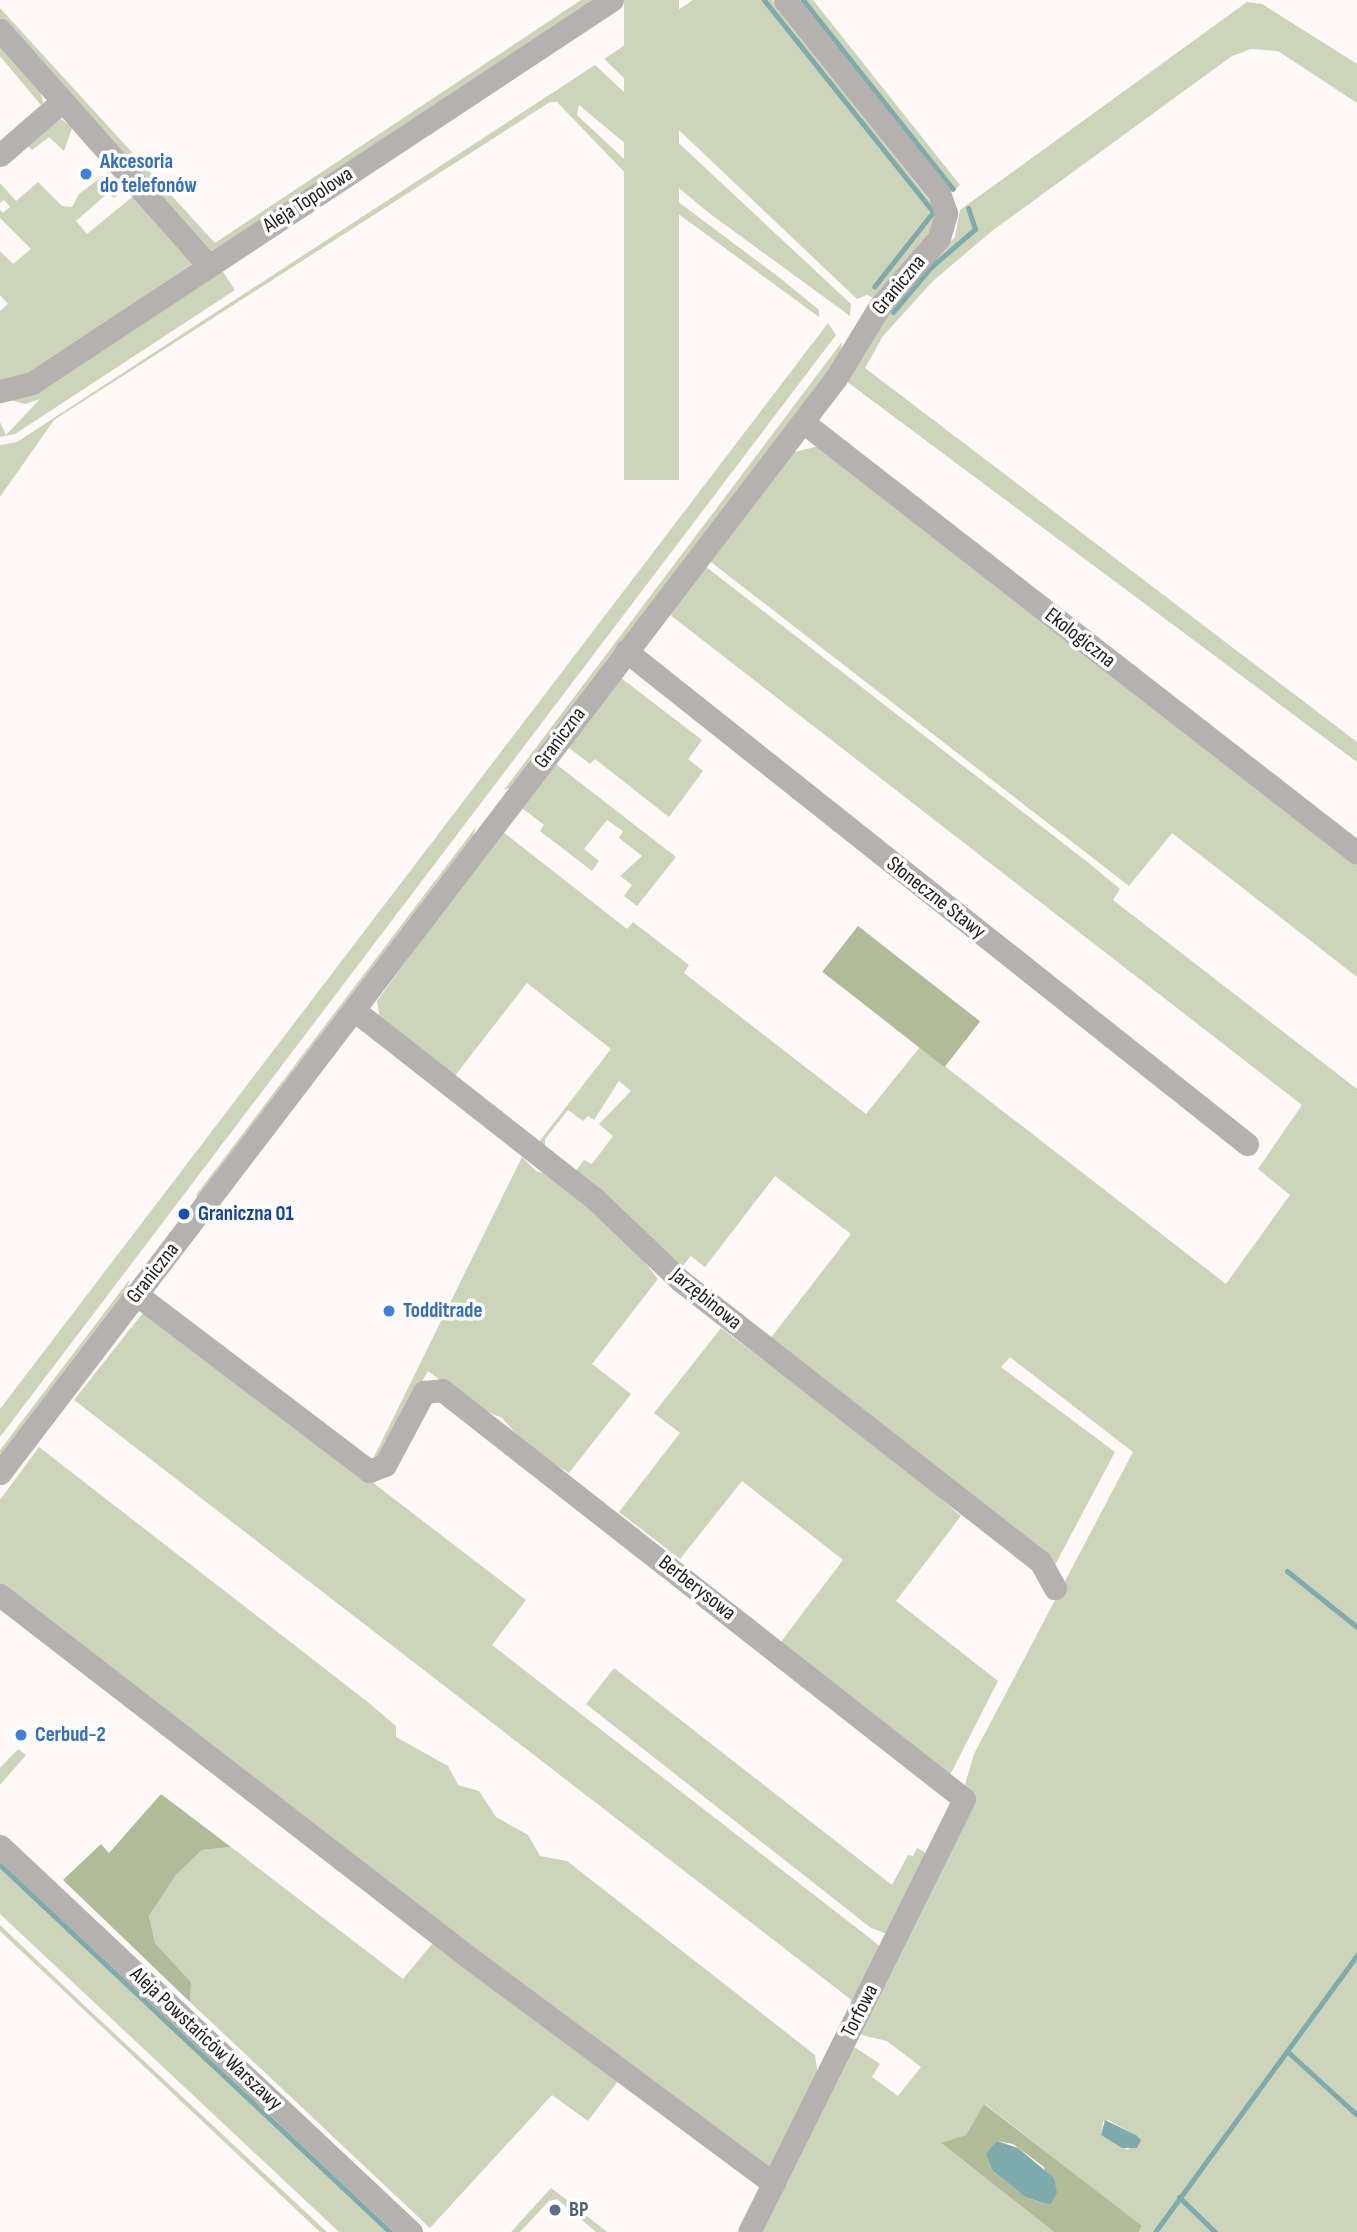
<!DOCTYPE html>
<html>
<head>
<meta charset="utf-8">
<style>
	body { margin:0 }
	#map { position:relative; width:1357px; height:2232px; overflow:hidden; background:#fef9f6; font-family:"Sofia Sans Condensed",sans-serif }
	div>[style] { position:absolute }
	.green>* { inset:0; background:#cdd4b9; transform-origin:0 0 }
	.forest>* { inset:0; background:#b2bb99; transform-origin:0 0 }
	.water>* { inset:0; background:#7fabac }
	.stream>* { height:5px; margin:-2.5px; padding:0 2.5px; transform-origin:2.5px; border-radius:2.5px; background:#7fabac }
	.minor>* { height:23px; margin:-11.5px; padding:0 11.5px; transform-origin:11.5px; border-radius:11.5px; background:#b4b1b0 }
	.dots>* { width:19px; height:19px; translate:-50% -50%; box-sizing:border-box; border:4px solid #fff; border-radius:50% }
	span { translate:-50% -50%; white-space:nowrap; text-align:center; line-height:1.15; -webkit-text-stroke:7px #fff; paint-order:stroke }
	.shop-label { font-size:21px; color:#366cbe; font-weight:700 }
	.left { translate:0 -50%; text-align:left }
	.street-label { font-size:21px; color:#1d1c1b }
	.transit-label { font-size:21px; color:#164399; font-weight:700 }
	.service-label { font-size:21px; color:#4e5e75; font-weight:700 }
</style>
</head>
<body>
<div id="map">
	<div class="green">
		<div style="clip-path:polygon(581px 0,600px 0,217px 252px,206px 252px,0 19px,0 8px,215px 243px)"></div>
		<div style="left:624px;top:0;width:55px;height:480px"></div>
		<div style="clip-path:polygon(693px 0,772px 0,934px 206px,935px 226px,874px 298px,867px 295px,857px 299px,604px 59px)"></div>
		<div style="clip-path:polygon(796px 0,813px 0,960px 185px,952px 192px)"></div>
		<div style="clip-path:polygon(1247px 2px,1262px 4px,1357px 64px,1357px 103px,1278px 51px,1251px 49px,1232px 56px,992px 231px,933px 281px,883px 336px,865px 368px,1357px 742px,1357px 762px,846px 381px,878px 325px,955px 237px,960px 210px)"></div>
		<div style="clip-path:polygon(0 39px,41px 92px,44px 109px,0 56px)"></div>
		<div style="clip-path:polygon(595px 65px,851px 304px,850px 316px,709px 213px,579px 105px,577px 115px,637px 171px,780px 278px,819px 310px,819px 317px,632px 180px,557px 102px,550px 102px,54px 420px,0 497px,0 445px,17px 442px)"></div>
		<div style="clip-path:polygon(59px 117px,72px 128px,64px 151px,49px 137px,32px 150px,24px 142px)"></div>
		<div style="clip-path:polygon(108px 172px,123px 190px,114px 198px,108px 193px,76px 221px,87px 234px,136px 194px,195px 262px,31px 374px,0 380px,0 311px,8px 304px,0 295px,0 251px,13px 264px,31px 249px,0 218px,0 210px,3px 213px,10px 207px,4px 200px,0 203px,0 183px,16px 201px,38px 182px,62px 206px,72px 207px,79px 194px)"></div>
		<div style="clip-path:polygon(219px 266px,235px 290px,15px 434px,0 437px,0 422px,6px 435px,40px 399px,25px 404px,6px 399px)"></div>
		<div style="clip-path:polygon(828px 323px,836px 335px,0 1437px,0 1409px)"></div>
		<div style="clip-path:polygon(842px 342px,839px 360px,513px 787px,504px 790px)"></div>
		<div style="clip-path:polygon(819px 446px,1357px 861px,1357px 977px,1172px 833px,1129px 886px,707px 559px,790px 453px)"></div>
		<div style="clip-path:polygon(evenodd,705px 566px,1090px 864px,1120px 889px,1113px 900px,1357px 1089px,1357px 2232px,1139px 2232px,1142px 2227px,985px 2104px,966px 2135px,942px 2144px,1054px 2232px,755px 2232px,848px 2048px,856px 2048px,880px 2064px,872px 2077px,898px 2096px,921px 2067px,887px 2041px,862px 2035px,858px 2030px,964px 1788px,974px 1754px,1133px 1452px,1010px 1357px,1001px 1367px,1115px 1452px,1055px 1565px,770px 1339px,851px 1234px,775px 1176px,705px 1267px,691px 1256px,680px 1269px,622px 1209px,575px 1172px,584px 1160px,592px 1164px,613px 1136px,599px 1124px,631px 1091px,619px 1081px,594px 1120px,588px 1116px,583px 1121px,568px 1110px,545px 1139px,545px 1148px,538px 1143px,611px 1049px,527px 983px,454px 1077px,380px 1020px,377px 1001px,502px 831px,627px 929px,633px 922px,689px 965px,684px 973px,866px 1114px,920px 1047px,1226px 1284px,1290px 1195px,1258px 1169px,1302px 1105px,669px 614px,705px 566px,1108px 2120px,1136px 2135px,1128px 2150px,1101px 2135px,1103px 2122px,1108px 2120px)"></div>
		<div style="clip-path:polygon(621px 678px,702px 740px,688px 759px,703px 771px,669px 817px,595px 759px,590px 764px,569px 748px,566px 750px,565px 743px)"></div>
		<div style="clip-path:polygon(556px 764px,676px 857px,637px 906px,624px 896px,632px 885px,620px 876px,642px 856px,619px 838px,623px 831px,607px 820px,584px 849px,599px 861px,592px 871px,540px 831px,544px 825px,522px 808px)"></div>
		<div style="clip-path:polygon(476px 827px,472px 841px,201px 1200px,196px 1195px)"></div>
		<div style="clip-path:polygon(522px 1157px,536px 1171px,552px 1176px,629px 1242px,658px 1279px,592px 1364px,631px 1394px,569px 1473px,529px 1448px,502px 1418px,474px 1406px,428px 1371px,377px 1462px,372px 1461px)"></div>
		<div style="clip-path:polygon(130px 1279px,123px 1298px,0 1462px,0 1450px)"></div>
		<div style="clip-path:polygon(146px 1309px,526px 1600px,492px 1645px,885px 1950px,854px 2002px,74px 1400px)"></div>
		<div style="clip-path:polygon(721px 1328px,901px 1464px,961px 1516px,896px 1601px,998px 1681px,949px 1777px,780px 1643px,843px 1560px,742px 1481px,680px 1559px,619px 1512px,680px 1433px,654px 1413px)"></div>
		<div style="clip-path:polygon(39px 1447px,369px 1703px,396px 1726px,396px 1737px,448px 1766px,458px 1785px,479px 1791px,496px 1817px,528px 1835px,540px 1856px,567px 1861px,815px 2055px,818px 2076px,775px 2164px,764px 2169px,0 1588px,0 1500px)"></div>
		<div style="clip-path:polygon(614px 1668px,892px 1885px,908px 1855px,913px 1856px,917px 1848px,928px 1854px,890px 1935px,871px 1928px,586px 1704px)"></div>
		<div style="clip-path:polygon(18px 1749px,26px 1755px,0 1785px,0 1768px)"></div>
		<div style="clip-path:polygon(231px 1847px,403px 1979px,436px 1939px,621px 2077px,588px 2121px,552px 2095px,430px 2228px,190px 2002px,191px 1982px,155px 1943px,149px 1916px,176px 1875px,202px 1850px)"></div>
		<div style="clip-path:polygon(0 1858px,397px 2232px,339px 2232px,0 1914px)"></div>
		<div style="clip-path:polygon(0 1925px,84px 2005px,327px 2232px,320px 2232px,0 1931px)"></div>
		<div style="clip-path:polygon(551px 2188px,563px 2197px,607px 2232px,596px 2232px,557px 2199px,549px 2201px,520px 2232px,511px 2232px)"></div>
	</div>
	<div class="forest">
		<div style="left:858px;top:926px;width:155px;height:58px;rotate:38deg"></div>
		<div style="clip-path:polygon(161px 1794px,231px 1847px,202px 1850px,176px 1875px,149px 1916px,155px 1943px,191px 1982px,190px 2002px,63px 1880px,101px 1844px,109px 1853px)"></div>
		<div style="clip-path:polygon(evenodd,984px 2104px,1142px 2226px,1139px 2232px,1054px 2232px,941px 2143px,966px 2135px,984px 2104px,997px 2141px,1013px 2144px,1044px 2167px,1050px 2205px,1025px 2197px,993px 2171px,997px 2141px)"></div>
	</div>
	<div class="water">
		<div style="clip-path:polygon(1105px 2120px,1136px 2135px,1141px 2140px,1137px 2148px,1122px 2148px,1101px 2135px)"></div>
		<div style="clip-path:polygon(997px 2141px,1018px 2148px,1054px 2178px,1057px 2193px,1050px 2205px,1025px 2197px,993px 2171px,986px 2154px)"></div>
	</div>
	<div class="stream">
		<div style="left:764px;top:0;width:271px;rotate:51.4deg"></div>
		<div style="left:933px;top:212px;width:95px;rotate:128.2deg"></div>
		<div style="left:803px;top:0;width:241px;rotate:51.6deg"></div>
		<div style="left:893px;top:312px;width:59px;rotate:-49.8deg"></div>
		<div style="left:931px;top:267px;width:58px;rotate:-40.8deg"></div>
		<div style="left:975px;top:229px;width:22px;rotate:-108deg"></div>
		<div style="left:1287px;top:1571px;width:90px;rotate:38.7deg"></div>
		<div style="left:0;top:1865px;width:536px;rotate:43.26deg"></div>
		<div style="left:1288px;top:2052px;width:93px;rotate:42.4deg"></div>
		<div style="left:1179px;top:2197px;width:50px;rotate:44.2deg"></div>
		<div style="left:1155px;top:2232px;width:343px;rotate:-53.9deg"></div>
	</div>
	<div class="minor">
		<div style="left:0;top:30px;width:314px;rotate:48.5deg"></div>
		<div style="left:0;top:155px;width:81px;rotate:-41deg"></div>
		<div style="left:0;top:391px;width:33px;rotate:-14deg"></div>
		<div style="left:32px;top:383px;width:695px;rotate:-33.44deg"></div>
		<div style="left:803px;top:422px;width:702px;rotate:37.88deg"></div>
		<div style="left:626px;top:651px;width:793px;rotate:38.45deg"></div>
		<div style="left:354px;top:1010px;width:305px;rotate:38.1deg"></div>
		<div style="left:594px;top:1198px;width:120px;rotate:43.7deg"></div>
		<div style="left:681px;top:1281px;width:455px;rotate:38deg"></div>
		<div style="left:1040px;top:1561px;width:31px;rotate:61deg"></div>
		<div style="left:136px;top:1294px;width:293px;rotate:37.2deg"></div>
		<div style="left:369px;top:1471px;width:17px;rotate:-21deg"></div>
		<div style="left:385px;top:1465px;width:83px;rotate:-61.9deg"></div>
		<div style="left:424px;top:1392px;width:18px;rotate:-6deg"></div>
		<div style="left:442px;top:1390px;width:663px;rotate:38.08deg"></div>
		<div style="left:964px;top:1799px;width:483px;rotate:116.4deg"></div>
		<div style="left:0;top:1473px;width:1378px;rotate:-52.64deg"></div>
		<div style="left:836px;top:378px;width:84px;rotate:-58.6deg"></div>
		<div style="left:880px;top:306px;width:90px;rotate:-49.1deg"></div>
		<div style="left:939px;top:238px;width:26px;rotate:-74deg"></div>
		<div style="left:946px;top:213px;width:21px;rotate:-109deg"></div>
		<div style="left:939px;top:193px;width:247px;rotate:-128.6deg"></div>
		<div style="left:0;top:1595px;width:590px;rotate:37.7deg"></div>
		<div style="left:467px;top:1956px;width:382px;rotate:36.6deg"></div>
		<div style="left:0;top:1846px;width:564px;rotate:43.2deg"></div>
	</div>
	<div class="dots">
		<div style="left:86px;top:174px;background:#3f7fe0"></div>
		<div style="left:184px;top:1214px;background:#1a4fb4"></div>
		<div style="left:389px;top:1311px;background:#3f7fe0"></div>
		<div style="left:21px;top:1735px;background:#3f7fe0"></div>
		<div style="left:555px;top:2210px;background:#5c6f8a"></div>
	</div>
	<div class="shop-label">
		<span class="left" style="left:100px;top:174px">Akcesoria<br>do telefonów</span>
		<span class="left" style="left:403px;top:1311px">Todditrade</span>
		<span class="left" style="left:35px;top:1735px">Cerbud-2</span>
	</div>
	<div class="street-label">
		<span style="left:308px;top:200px;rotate:-33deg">Aleja Topolowa</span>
		<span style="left:899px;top:285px;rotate:-50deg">Graniczna</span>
		<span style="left:1080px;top:638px;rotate:38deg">Ekologiczna</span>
		<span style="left:560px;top:738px;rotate:-53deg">Graniczna</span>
		<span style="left:936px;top:898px;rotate:38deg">Słoneczne Stawy</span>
		<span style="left:153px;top:1273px;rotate:-52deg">Graniczna</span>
		<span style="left:706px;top:1299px;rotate:39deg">Jarzębinowa</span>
		<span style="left:697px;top:1588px;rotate:38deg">Berberysowa</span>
		<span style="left:860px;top:2011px;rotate:-63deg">Torfowa</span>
		<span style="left:206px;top:2039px;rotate:43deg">Aleja Powstańców Warszawy</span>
	</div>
	<div class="transit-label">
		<span class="left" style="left:198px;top:1214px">Graniczna 01</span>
	</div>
	<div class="service-label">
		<span class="left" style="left:569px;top:2210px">BP</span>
	</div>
</div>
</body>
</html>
